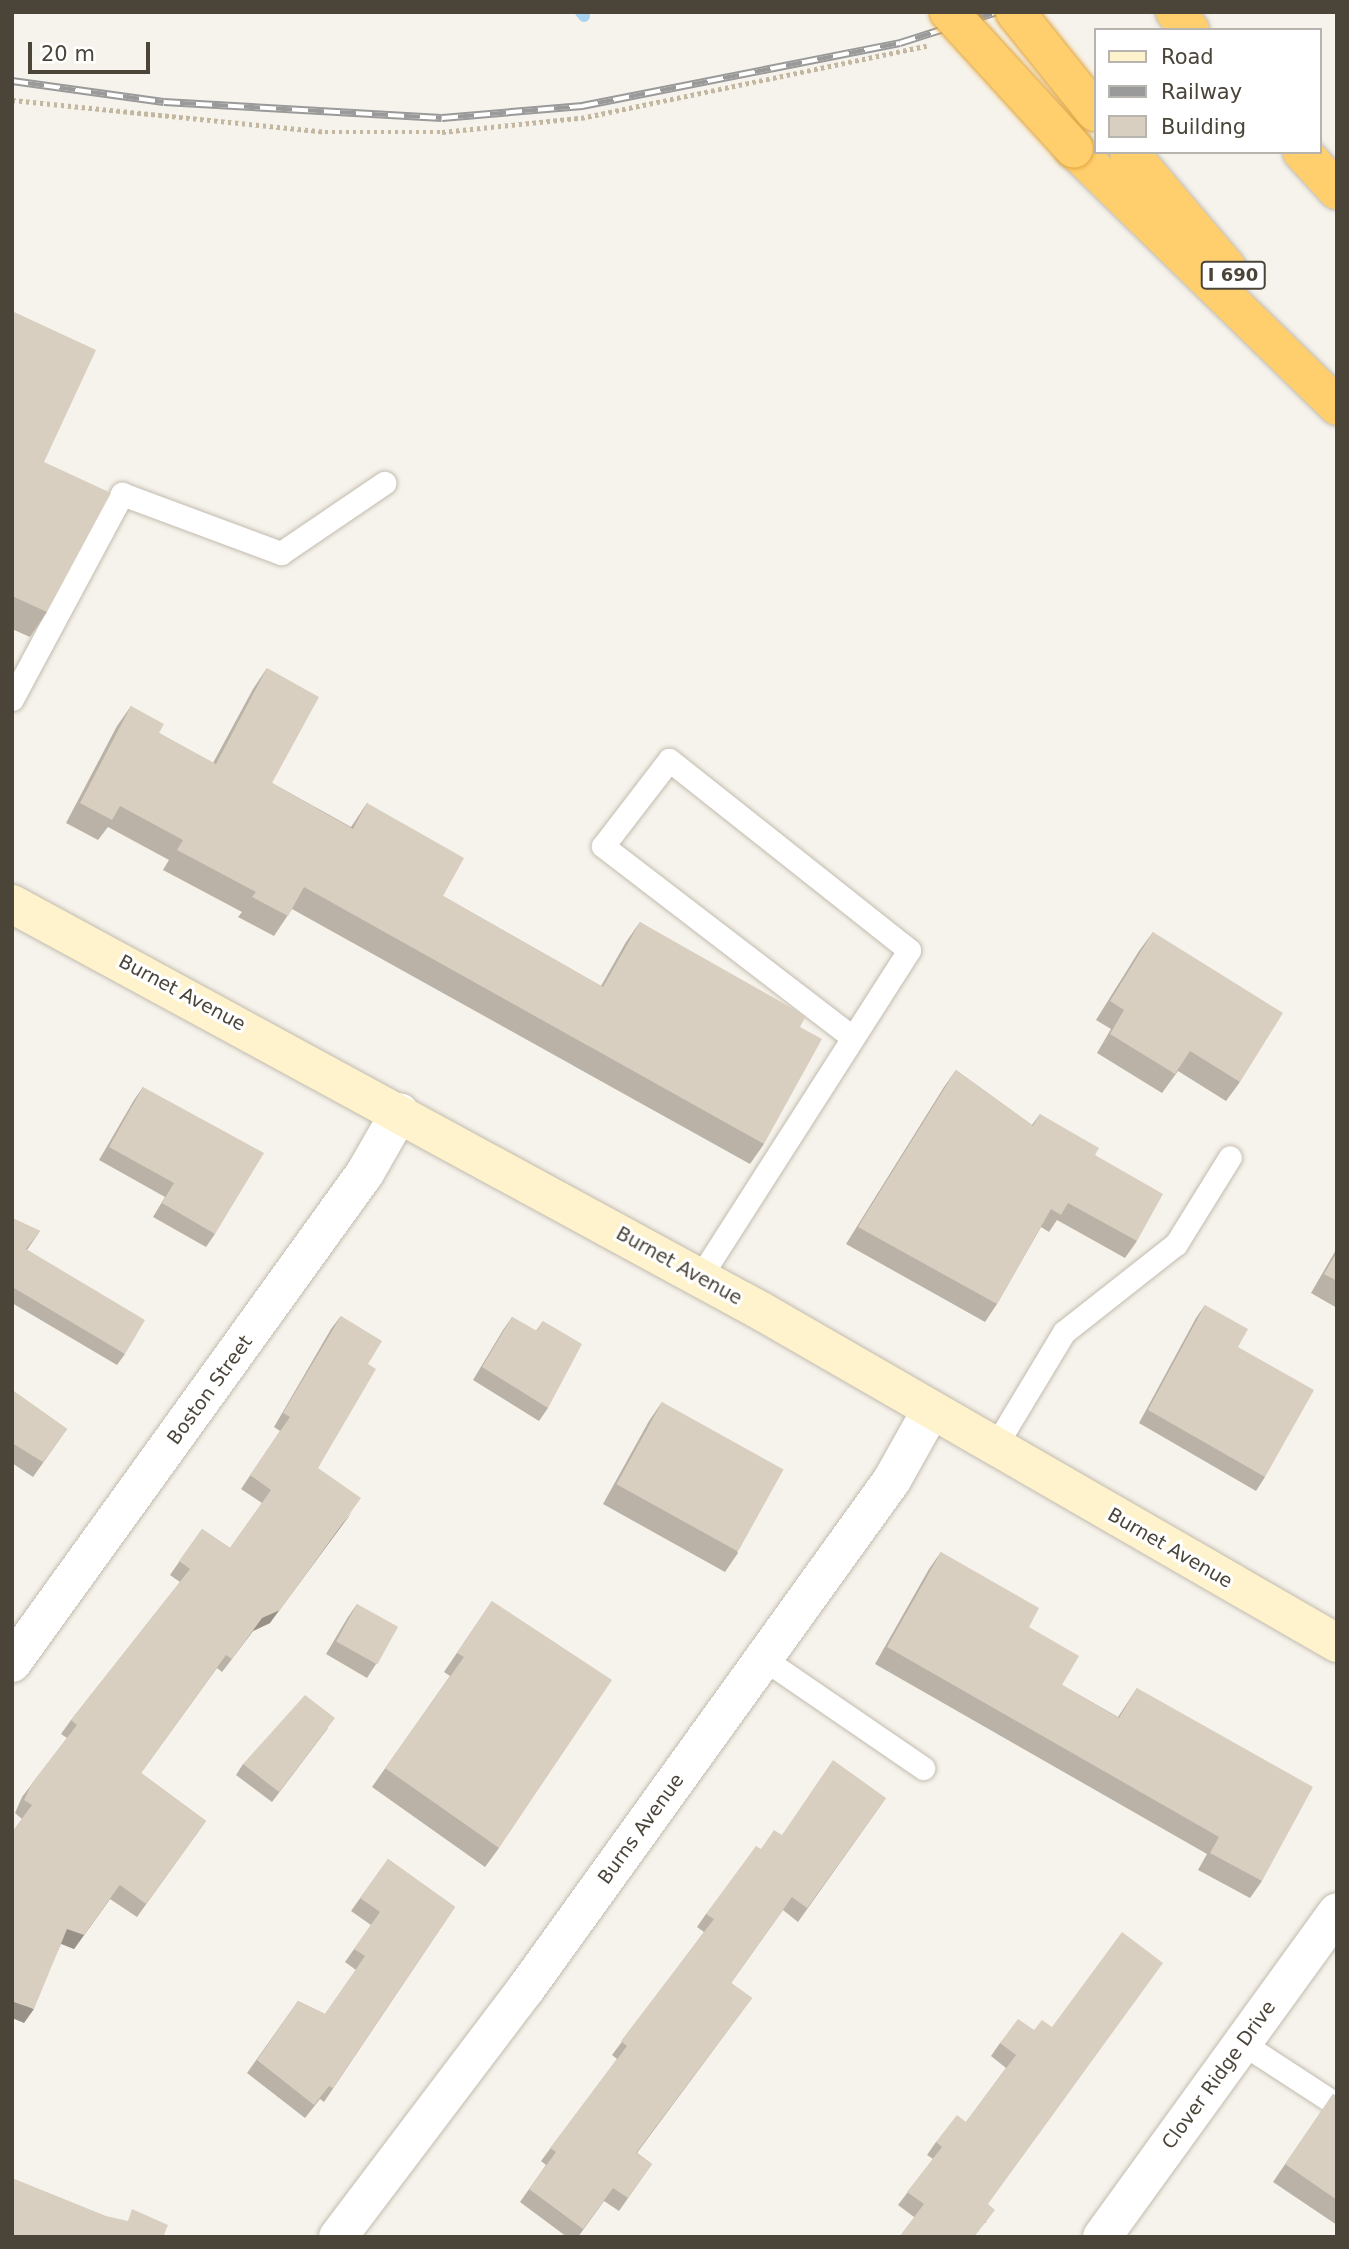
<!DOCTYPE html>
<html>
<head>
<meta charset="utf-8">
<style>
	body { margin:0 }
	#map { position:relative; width:1349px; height:2249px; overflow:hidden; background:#f6f3ec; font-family:"DejaVu Sans",sans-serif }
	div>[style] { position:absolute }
	.stream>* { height:12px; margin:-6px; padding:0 6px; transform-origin:6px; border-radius:6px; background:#a9d4f2 }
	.path>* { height:4.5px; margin-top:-2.25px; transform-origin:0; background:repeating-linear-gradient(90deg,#c4b79f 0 3.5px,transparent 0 7px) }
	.roads { filter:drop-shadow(0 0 2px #c2bbae) drop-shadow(0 0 2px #c2bbae) }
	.lane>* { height:23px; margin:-11.5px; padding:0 11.5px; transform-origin:11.5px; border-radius:11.5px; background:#fff }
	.street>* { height:38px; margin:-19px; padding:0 19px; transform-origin:19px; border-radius:19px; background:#fff }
	.secondary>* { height:38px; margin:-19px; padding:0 19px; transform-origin:19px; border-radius:19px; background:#fff3cd }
	.highway>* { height:38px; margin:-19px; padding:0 19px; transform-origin:19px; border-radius:19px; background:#ffcf6e }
	.rail>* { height:8px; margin-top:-4px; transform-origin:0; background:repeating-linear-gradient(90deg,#fff 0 16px,#9a9a9a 0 32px); box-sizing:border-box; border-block:2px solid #9a9a9a }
	.bridges { filter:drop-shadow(0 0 2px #e0a43c) drop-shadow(0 0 2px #e0a43c) }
	.highway-bridge>* { height:38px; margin:-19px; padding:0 19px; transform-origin:19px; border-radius:19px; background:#ffcf6e }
	.wall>* { inset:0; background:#bab2a6 }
	.shaded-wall>* { inset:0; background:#979187 }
	.building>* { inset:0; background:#d8cfc1; transform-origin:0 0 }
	span { translate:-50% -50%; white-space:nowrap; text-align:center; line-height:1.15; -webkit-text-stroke:6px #fff; paint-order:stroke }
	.shield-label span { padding:2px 5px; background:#fff; border:2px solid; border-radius:5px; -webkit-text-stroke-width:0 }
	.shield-label { font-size:18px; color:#4b4439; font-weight:700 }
	.street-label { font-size:19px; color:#4b4439 }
	.frame { position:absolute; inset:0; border:14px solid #4b4439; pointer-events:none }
	.legend { position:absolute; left:1094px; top:28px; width:228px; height:126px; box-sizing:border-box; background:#fff; border:2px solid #b7b4b0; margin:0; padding:9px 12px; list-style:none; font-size:21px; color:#4b4439 }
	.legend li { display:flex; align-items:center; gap:14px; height:35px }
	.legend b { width:35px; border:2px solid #b7b4b0 }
	.scale { position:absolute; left:28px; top:42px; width:122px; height:32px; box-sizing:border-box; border:4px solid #4b4439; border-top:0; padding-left:9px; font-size:21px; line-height:24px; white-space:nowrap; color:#4b4439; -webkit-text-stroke:5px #fff; paint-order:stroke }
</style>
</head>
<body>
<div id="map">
	<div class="stream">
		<div style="left:581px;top:12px;width:5px;rotate:53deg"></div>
	</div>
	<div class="path">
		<div style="left:12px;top:100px;width:315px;rotate:5.8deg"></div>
		<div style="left:325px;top:132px;width:117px"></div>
		<div style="left:442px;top:132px;width:140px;rotate:-5.8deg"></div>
		<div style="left:581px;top:118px;width:353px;rotate:-11.8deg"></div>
	</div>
	<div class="roads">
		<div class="lane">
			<div style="left:12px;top:699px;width:233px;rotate:-61.8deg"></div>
			<div style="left:122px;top:494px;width:170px;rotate:20.4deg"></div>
			<div style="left:281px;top:553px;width:125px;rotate:-34.2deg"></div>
			<div style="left:700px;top:1277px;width:388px;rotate:-57.4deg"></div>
			<div style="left:909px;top:950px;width:306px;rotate:-141.6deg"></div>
			<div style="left:669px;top:760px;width:108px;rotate:127.5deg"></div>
			<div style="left:603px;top:846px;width:310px;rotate:37.5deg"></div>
			<div style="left:994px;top:1448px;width:135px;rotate:-58.9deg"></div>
			<div style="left:1064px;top:1332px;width:142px;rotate:-38.2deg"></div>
			<div style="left:1176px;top:1244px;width:102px;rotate:-58.2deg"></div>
			<div style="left:764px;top:1659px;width:193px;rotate:34.4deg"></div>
			<div style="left:1242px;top:2043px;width:113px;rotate:33.1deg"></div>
		</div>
		<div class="street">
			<div style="left:12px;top:1663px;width:604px;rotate:-54.23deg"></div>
			<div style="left:365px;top:1173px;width:70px;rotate:-60.2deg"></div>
			<div style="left:338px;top:2237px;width:310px;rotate:-52.9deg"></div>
			<div style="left:525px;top:1990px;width:628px;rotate:-54.26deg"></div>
			<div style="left:892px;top:1480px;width:78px;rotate:-60.8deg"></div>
			<div style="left:1102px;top:2237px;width:401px;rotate:-54.1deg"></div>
		</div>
		<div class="secondary">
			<div style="left:12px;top:904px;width:852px;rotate:28.52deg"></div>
			<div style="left:761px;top:1311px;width:665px;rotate:29.96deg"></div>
		</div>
		<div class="highway">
			<div style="left:1175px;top:12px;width:23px;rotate:50deg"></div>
			<div style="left:1074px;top:149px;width:368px;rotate:44.3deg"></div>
			<div style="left:1129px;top:152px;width:152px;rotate:49.8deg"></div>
			<div style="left:1302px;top:152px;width:52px;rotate:47.4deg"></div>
		</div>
	</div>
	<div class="rail">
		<div style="left:12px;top:81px;width:153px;rotate:7.9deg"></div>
		<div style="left:164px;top:102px;width:278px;rotate:3.3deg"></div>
		<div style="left:442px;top:118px;width:141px;rotate:-4.9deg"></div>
		<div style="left:582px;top:106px;width:324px;rotate:-11.2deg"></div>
		<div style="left:900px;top:43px;width:102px;rotate:-17.7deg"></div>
	</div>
	<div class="bridges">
		<div class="highway-bridge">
			<div style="left:949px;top:12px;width:185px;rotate:47.6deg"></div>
			<div style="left:1015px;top:12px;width:128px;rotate:51.3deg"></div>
		</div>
	</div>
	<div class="wall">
		<div style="clip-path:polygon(12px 311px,44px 462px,47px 612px,30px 637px,12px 629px)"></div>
		<div style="clip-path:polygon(267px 668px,272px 783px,351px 827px,367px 803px,443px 896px,601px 986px,626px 942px,640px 922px,800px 1027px,764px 1144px,750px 1164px,292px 909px,274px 936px,238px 917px,242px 912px,163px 870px,169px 860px,108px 827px,98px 840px,66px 823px,117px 726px,131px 706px,159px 733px,213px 763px,253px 689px)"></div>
		<div style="clip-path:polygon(1153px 932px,1240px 1082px,1226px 1101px,1178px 1071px,1162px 1093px,1097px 1053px,1111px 1029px,1096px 1020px,1139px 951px)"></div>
		<div style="clip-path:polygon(956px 1070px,1032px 1125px,1040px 1114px,1095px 1155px,1137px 1241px,1125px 1258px,1057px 1220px,1049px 1232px,1041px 1227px,997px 1304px,985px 1322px,846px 1244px,944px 1087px)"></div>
		<div style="clip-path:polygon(143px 1087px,215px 1234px,206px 1247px,153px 1217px,165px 1197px,99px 1160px,134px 1100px)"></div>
		<div style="clip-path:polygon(12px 1218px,40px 1231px,27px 1250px,125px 1354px,117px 1365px,12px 1303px)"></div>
		<div style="clip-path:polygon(1337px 1248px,1337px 1308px,1311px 1293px)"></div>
		<div style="clip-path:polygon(1205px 1305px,1238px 1347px,1265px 1477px,1256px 1491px,1139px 1423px,1196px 1318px)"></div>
		<div style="clip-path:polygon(341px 1316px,368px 1364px,318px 1468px,270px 1623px,253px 1631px,222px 1672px,217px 1668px,141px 1773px,206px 1821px,137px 1917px,110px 1899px,74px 1949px,61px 1944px,24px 2023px,22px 1819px,15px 1813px,22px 1797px,67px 1738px,61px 1734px,71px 1720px,180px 1582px,170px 1575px,202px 1529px,230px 1548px,262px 1503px,241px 1489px,280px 1431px,274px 1427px,331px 1329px)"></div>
		<div style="clip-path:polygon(512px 1317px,536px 1331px,543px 1321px,548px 1408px,539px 1421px,473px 1380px,503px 1330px)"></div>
		<div style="clip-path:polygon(12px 1390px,67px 1429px,33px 1477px,12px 1463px)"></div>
		<div style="clip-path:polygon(662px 1402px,738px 1553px,725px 1572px,603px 1504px,649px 1421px)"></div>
		<div style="clip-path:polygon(941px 1552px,1029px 1627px,1062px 1685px,1118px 1717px,1137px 1688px,1262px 1881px,1250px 1898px,1198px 1870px,1207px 1854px,875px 1664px,929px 1569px)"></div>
		<div style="clip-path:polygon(492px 1601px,499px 1848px,485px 1867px,372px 1787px,450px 1676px,444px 1672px)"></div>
		<div style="clip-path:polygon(357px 1604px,376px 1664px,367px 1678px,326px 1654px,348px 1617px)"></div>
		<div style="clip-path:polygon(328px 1728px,272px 1802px,236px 1775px,243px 1764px)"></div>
		<div style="clip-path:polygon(886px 1798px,798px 1922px,783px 1910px,731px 1983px,752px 1998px,637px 2153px,652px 2164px,619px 2211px,604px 2201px,578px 2237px,567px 2237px,520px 2202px,546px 2165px,541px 2161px,617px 2059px,612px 2055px,704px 1932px,697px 1927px,706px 1914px,761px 1849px,782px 1835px)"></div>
		<div style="clip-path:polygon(388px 1859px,455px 1907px,324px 2102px,320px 2099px,305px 2118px,247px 2073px,298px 2001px,325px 2014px,356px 1970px,345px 1962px,371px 1925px,351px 1911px)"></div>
		<div style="clip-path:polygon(1034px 2030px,988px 2204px,986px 2223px,914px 2217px,898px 2205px,933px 2159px,927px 2155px,936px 2142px,966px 2122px,1006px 2068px,991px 2056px,1000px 2043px)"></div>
		<div style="clip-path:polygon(1333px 2094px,1337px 2097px,1337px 2225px,1273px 2182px)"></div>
	</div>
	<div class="shaded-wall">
		<div style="clip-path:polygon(352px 1512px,270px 1623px,253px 1631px,222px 1672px,262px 1618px)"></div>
		<div style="clip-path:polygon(120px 1885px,74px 1949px,57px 1942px,67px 1929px)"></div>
		<div style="clip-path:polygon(12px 2001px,34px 2009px,24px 2023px,12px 2018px)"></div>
	</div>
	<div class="building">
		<div style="clip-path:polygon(12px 311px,96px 350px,44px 462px,111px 493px,47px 612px,12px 596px)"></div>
		<div style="clip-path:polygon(267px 668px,319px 697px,272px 783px,353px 829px,367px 803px,464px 858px,443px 896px,603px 987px,640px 922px,806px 1016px,800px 1027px,822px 1039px,764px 1144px,304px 887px,288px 916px,252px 897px,256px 892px,177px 850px,183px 840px,120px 806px,112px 820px,80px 803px,131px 706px,164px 724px,159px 733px,216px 764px)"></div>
		<div style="clip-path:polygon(1153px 932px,1283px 1013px,1240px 1082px,1190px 1051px,1175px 1074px,1110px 1034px,1124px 1010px,1110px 1001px)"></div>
		<div style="clip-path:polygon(956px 1070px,1033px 1126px,1040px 1114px,1099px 1148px,1095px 1155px,1163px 1194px,1137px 1241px,1068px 1203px,1061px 1215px,1051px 1209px,997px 1304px,858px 1227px)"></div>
		<div style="clip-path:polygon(143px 1087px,264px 1153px,215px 1234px,162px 1203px,174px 1183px,109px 1147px)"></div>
		<div style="clip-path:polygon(12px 1218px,40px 1231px,26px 1249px,145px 1320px,125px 1354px,14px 1288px,12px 1290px)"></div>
		<div style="clip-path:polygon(1337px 1252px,1337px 1281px,1324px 1274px)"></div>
		<div style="clip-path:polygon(1205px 1305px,1248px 1329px,1238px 1347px,1314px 1390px,1265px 1477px,1148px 1410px)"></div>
		<div style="clip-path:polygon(341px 1316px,382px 1341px,368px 1364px,376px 1369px,318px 1468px,361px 1498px,280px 1610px,262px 1618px,232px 1659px,226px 1655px,141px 1773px,206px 1821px,146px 1904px,120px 1885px,84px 1935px,67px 1929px,34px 2009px,12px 2001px,12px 1832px,32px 1805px,24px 1800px,32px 1783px,77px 1725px,71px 1720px,190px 1569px,179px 1561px,202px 1529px,230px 1548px,271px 1490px,250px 1475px,290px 1417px,283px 1413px)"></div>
		<div style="clip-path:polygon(512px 1317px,537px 1331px,543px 1321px,582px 1344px,548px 1408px,482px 1367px)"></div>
		<div style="clip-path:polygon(12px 1390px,67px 1429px,43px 1462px,12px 1443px)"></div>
		<div style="left:662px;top:1402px;width:139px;height:94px;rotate:29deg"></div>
		<div style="clip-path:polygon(941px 1552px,1039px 1608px,1029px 1627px,1079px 1656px,1062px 1685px,1119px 1718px,1137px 1688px,1313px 1787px,1262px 1881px,1210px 1853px,1219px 1837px,887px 1647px)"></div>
		<div style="clip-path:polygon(492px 1601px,612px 1680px,499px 1848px,385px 1768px,464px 1657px,457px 1653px)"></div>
		<div style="left:357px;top:1604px;width:47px;height:43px;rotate:29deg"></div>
		<div style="clip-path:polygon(305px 1695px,335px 1718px,279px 1792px,243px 1764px)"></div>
		<div style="clip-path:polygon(833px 1760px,886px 1798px,807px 1908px,792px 1897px,731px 1983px,752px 1998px,636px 2153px,652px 2164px,628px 2198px,613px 2188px,583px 2229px,529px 2189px,556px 2152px,550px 2148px,627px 2046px,621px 2041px,714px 1919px,706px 1914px,756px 1846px,761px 1849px,774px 1830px,782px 1835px)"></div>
		<div style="clip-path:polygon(388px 1859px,455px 1907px,333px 2088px,329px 2086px,314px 2105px,257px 2060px,298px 2001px,325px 2014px,365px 1956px,354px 1949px,380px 1912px,360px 1898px)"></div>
		<div style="clip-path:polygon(1122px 1932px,1163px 1963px,988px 2204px,995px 2210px,974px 2237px,899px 2237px,924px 2204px,907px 2192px,942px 2147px,936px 2142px,957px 2115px,966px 2122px,1016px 2055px,1000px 2043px,1018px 2019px,1034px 2030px,1042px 2020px,1052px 2027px)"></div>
		<div style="clip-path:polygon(1333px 2094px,1337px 2097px,1337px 2200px,1285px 2164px)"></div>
		<div style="clip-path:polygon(12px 2178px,106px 2216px,128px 2221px,132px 2209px,168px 2225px,163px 2237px,12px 2237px)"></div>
	</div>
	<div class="shield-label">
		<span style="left:1233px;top:275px">I 690</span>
	</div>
	<div class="street-label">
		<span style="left:182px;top:993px;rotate:28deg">Burnet Avenue</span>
		<span style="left:679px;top:1266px;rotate:29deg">Burnet Avenue</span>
		<span style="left:210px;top:1390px;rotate:-54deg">Boston Street</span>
		<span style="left:1170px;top:1548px;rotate:30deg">Burnet Avenue</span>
		<span style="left:641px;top:1829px;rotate:-54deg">Burns Avenue</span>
		<span style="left:1219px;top:2075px;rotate:-54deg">Clover Ridge Drive</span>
	</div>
	<div class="frame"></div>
	<ul class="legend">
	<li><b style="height:9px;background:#fff3cd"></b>Road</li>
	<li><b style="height:9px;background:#9a9a9a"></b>Railway</li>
	<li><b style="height:19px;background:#d8cfc1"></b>Building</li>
	</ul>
	<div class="scale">20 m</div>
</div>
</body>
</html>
